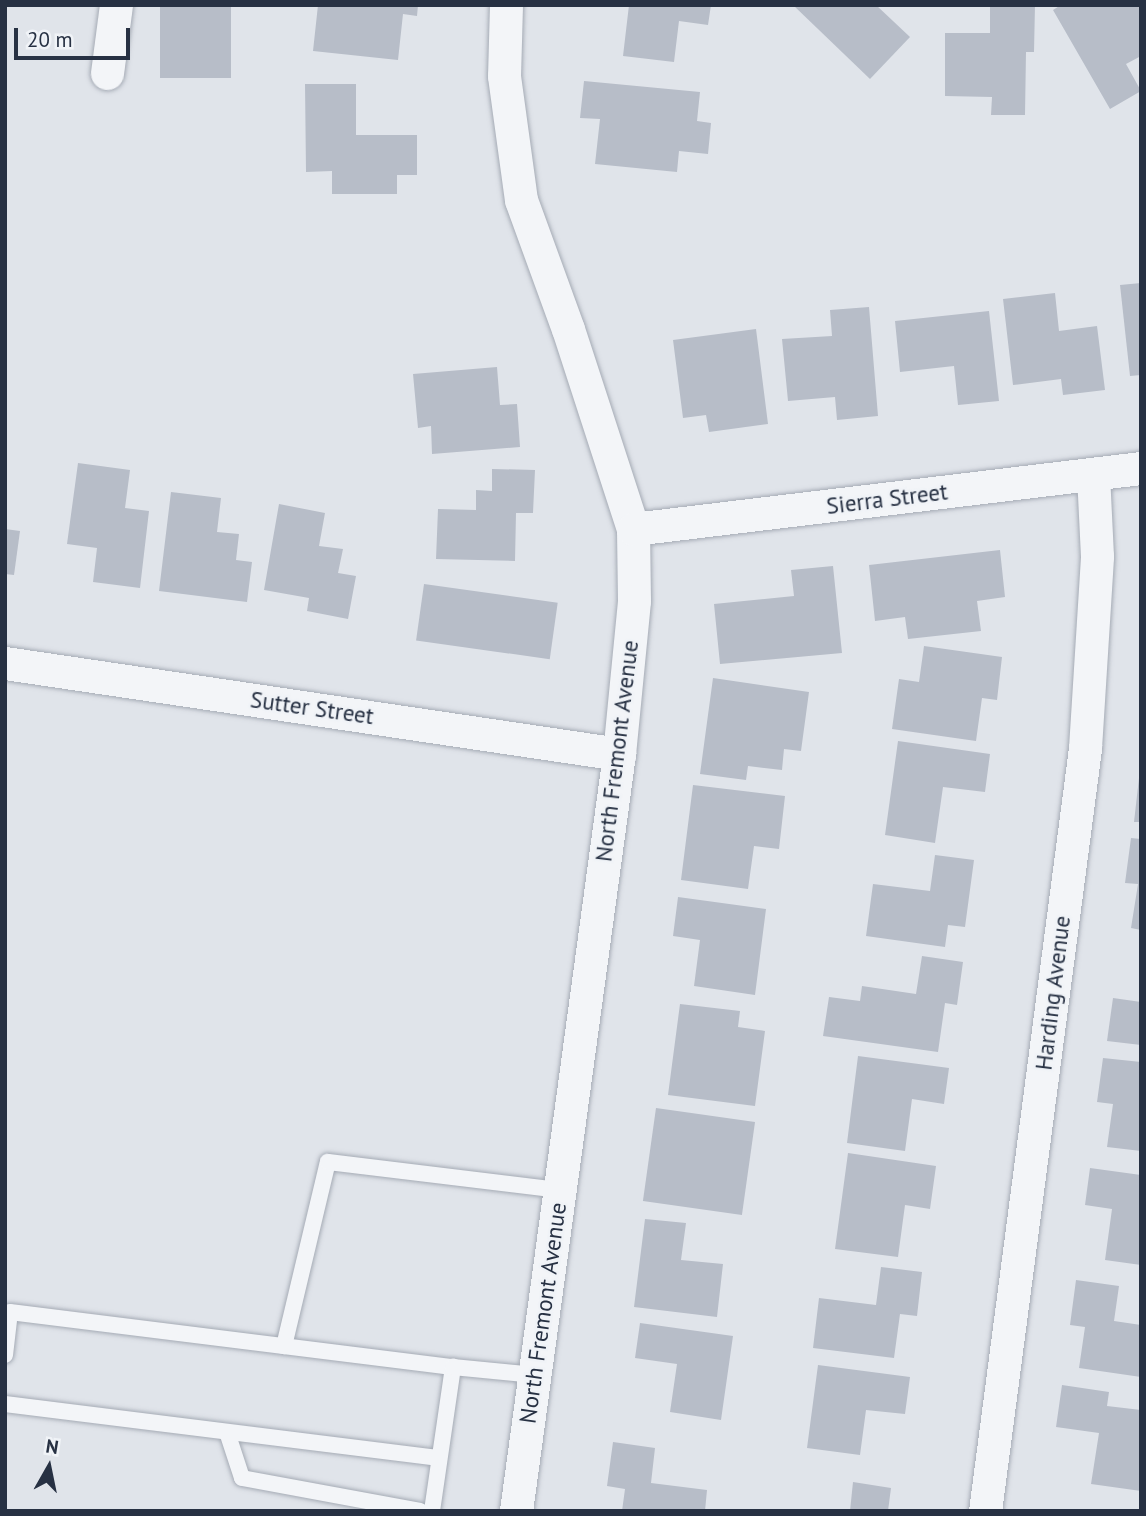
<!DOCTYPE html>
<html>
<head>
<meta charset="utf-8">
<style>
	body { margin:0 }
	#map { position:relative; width:1146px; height:1516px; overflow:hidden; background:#e0e4ea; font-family:"PT Sans",sans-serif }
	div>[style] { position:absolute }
	.building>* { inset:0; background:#b7bdc8; transform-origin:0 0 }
	.roads { filter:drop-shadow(0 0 2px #a5abb5) drop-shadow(0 0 2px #a5abb5) }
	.service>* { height:16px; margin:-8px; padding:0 8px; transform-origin:8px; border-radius:8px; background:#f3f5f8 }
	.minor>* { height:33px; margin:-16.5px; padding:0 16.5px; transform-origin:16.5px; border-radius:16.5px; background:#f3f5f8 }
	span { translate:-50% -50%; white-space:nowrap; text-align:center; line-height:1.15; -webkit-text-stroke:5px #f0f3f7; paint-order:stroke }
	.street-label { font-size:23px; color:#273143 }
	.frame { position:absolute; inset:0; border:7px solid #273143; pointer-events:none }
	.north { position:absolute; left:14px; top:1432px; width:70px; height:70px; -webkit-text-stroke:5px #f0f3f7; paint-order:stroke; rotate:9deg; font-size:19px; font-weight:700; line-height:28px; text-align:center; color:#273143 }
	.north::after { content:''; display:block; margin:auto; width:24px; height:32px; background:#273143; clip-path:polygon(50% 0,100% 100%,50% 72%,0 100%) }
	.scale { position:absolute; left:14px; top:28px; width:116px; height:32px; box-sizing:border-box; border:4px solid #273143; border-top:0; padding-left:9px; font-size:21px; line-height:24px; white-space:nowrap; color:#273143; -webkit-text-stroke:5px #f0f3f7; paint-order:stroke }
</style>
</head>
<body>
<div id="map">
	<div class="building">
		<div style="left:160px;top:5px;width:71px;height:73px"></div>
		<div style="clip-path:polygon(318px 5px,418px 5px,417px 16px,403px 14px,398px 60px,313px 51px)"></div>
		<div style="clip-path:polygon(629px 5px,711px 5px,708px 25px,679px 21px,674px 62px,623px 56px)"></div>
		<div style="clip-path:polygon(793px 5px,876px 5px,910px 37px,870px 79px)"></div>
		<div style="clip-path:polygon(990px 5px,1035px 5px,1034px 52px,1026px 52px,1025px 115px,991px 115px,992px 97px,945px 96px,945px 33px,990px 33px)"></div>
		<div style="clip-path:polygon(1061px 5px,1141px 5px,1141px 56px,1126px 64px,1141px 91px,1110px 109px,1053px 10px)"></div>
		<div style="clip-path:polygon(584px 81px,700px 92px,697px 121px,711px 123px,708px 154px,679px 151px,677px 172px,595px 164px,600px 119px,580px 118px)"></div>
		<div style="clip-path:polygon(305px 84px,356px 84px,356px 135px,417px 135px,417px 175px,397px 175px,397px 194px,332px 194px,332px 171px,306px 172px)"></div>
		<div style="clip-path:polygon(1141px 283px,1141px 375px,1130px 376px,1120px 285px)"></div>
		<div style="clip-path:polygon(1055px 293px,1059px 331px,1097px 326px,1105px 390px,1063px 395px,1061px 379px,1013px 385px,1003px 299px)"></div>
		<div style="clip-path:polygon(869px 307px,878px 416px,837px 420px,835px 397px,788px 401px,782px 339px,832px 336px,830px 310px)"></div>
		<div style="clip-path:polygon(989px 311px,999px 401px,958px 405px,954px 366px,900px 372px,895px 321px)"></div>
		<div style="clip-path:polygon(756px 329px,768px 424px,709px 432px,706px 415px,683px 418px,673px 340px)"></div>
		<div style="clip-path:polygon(497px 367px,500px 405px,517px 404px,520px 447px,432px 454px,431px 426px,418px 428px,413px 374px)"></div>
		<div style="clip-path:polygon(78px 463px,130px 470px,125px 508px,149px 511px,140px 588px,93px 582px,97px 548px,67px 544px)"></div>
		<div style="clip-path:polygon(492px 469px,535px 470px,533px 513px,516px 513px,515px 561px,436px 559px,438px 509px,476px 510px,476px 490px,492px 491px)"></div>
		<div style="clip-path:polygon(171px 492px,221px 498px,217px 532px,239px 534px,236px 560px,252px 562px,247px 602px,159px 591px)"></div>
		<div style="clip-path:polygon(279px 504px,325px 513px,319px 546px,343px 549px,338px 573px,356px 576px,348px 619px,307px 611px,309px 598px,264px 590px)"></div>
		<div style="clip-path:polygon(5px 529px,20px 531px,14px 575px,5px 574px)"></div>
		<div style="clip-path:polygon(1000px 550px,1005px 597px,977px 601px,981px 631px,908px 639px,905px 617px,875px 621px,869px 565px)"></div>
		<div style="clip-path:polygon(833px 566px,842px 653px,720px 664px,714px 604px,794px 596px,791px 570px)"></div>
		<div style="left:424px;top:584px;width:135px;height:57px;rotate:8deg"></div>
		<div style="clip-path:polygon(924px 646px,1002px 657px,997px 700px,982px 698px,976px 741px,892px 729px,899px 679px,919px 682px)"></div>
		<div style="clip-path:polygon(713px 678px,809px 692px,801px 751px,784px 749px,782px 770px,748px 766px,746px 780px,700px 774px)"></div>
		<div style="clip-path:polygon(898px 741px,990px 754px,985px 792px,943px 787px,935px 843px,885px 835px)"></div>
		<div style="clip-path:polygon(1139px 778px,1141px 778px,1141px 822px,1134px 822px)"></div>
		<div style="clip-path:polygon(693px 785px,785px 796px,779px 849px,754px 846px,748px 889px,681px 880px)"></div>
		<div style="clip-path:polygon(1131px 838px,1141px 839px,1141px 930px,1131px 928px,1138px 884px,1125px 883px)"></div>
		<div style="clip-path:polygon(935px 855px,974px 860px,965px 927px,948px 925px,945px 947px,866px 936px,873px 884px,930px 891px)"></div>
		<div style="clip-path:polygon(678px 897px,766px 909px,755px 995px,694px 986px,700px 940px,673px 936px)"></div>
		<div style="clip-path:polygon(922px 956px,963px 962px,957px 1005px,945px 1003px,938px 1052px,823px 1036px,829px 997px,860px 1001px,862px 986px,916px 994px)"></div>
		<div style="clip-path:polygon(1113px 998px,1141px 1002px,1141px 1045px,1107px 1041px)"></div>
		<div style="clip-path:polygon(680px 1004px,740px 1011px,738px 1027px,765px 1031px,755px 1106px,668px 1095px)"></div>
		<div style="clip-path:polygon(858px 1056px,949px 1068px,944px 1104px,912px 1099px,905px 1151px,847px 1143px)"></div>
		<div style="clip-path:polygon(1103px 1058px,1141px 1062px,1141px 1151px,1107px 1147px,1113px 1104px,1097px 1102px)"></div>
		<div style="left:656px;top:1108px;width:100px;height:94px;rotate:8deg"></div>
		<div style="clip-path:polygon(848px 1153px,936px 1166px,930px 1209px,905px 1205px,898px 1257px,835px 1249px)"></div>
		<div style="clip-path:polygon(1090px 1168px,1141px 1175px,1141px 1265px,1105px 1260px,1112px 1209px,1085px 1205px)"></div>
		<div style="clip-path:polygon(645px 1219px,686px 1223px,681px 1260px,723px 1264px,717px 1317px,634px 1307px)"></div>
		<div style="clip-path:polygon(881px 1267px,922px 1272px,917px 1316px,900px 1314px,894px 1358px,813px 1348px,819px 1298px,876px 1305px)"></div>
		<div style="clip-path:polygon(1076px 1280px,1119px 1286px,1114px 1321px,1141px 1325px,1141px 1377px,1079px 1368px,1085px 1327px,1070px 1325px)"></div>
		<div style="clip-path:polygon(640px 1323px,733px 1336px,721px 1420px,670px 1412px,677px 1364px,635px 1358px)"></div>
		<div style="clip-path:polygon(818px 1365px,910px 1377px,905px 1414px,866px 1410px,860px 1455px,807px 1448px)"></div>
		<div style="clip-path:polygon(1062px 1385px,1109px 1392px,1107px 1406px,1141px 1410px,1141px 1491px,1091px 1484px,1099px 1433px,1056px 1427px)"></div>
		<div style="clip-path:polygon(613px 1442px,655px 1448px,651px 1483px,707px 1490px,705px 1511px,622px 1511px,625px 1489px,607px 1486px)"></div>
		<div style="clip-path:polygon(853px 1482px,891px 1488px,888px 1511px,850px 1511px)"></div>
	</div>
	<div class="roads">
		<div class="service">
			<div style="left:284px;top:1346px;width:189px;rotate:-76.6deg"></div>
			<div style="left:328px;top:1162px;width:234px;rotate:6.9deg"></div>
			<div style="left:5px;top:1355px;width:43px;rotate:-83.4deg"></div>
			<div style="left:10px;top:1312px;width:446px;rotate:7.1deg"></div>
			<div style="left:5px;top:1404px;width:436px;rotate:7.1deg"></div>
			<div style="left:227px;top:1432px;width:48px;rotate:71.9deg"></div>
			<div style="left:242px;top:1478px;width:181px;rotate:10.5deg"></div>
			<div style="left:432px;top:1511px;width:146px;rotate:-81.7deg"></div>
			<div style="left:453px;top:1367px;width:82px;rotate:5.6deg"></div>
		</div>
		<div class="minor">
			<div style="left:506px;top:5px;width:71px;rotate:91.6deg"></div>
			<div style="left:504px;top:76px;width:125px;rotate:82.2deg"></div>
			<div style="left:521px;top:200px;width:137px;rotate:70deg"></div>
			<div style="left:568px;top:329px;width:210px;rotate:72deg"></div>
			<div style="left:633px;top:529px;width:72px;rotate:89.2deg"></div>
			<div style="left:634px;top:601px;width:154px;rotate:95.6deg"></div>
			<div style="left:619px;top:754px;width:764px;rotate:97.75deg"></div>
			<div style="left:107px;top:73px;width:69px;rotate:-82.5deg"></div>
			<div style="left:633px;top:529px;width:512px;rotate:-6.85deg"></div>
			<div style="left:5px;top:663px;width:621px;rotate:8.43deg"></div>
			<div style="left:985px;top:1511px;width:770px;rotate:-82.53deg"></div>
			<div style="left:1085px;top:748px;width:192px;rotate:-86.4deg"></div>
			<div style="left:1097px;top:556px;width:82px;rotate:-92.8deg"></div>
		</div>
	</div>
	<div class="street-label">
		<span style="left:887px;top:499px;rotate:-7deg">Sierra Street</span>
		<span style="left:312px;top:708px;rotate:8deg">Sutter Street</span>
		<span style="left:617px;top:751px;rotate:-83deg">North Fremont Avenue</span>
		<span style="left:1053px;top:993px;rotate:-83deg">Harding Avenue</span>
		<span style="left:543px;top:1313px;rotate:-82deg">North Fremont Avenue</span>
	</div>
	<div class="frame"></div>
	<div class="north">N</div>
	<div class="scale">20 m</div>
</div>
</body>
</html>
